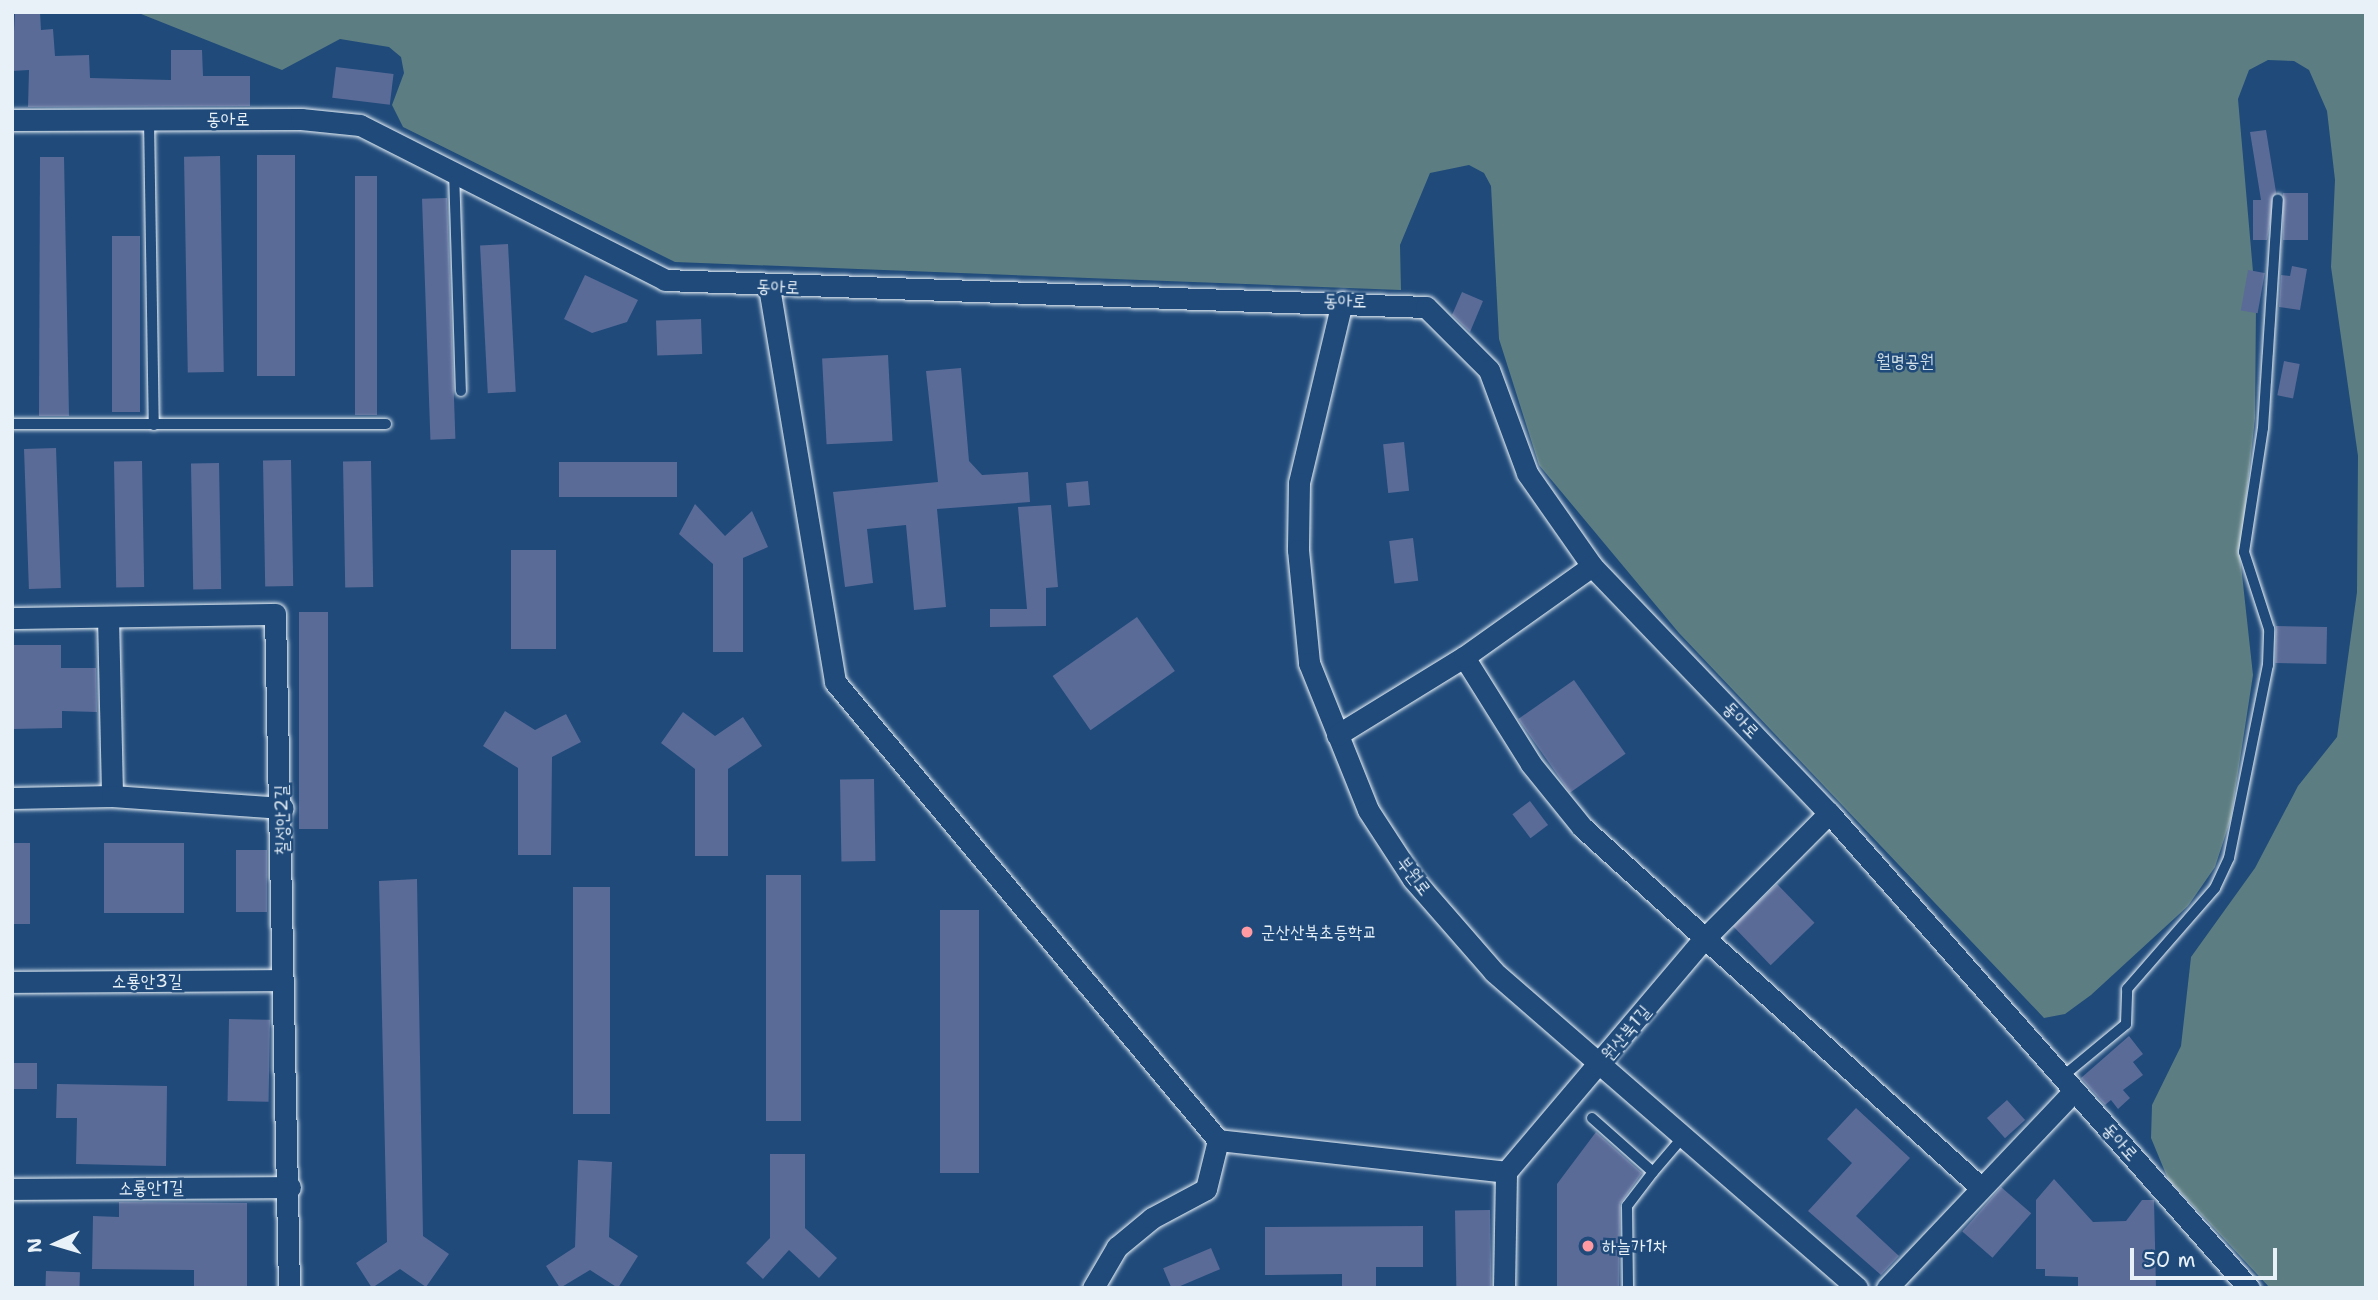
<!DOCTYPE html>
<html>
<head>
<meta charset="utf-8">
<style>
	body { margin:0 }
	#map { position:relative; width:2378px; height:1300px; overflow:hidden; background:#1f4a7a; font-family:"Shantell Sans","Poor Story",sans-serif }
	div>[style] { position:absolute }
	.green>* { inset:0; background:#5c7d82 }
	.building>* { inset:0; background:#5a6b98; transform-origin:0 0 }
	.roads { filter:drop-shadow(0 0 2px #e8f1f8) drop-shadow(0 0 2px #e8f1f8) }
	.lane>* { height:10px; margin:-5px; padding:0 5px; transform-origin:5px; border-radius:5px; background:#1f4a7a }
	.street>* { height:21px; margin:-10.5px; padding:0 10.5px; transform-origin:10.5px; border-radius:10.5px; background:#1f4a7a }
	.dots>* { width:19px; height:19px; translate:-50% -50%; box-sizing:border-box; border:4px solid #1f4a7a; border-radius:50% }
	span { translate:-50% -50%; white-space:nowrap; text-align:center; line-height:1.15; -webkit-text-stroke:5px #1f4a7a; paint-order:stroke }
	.street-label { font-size:18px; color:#e8f1f8 }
	.park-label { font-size:18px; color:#d3e0e6 }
	.poi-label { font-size:18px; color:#e8f1f8 }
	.left { translate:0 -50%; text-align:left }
	.frame { position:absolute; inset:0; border:14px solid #e8f1f8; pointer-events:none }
	.north { position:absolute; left:21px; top:1209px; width:70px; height:70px; -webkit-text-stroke:5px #1f4a7a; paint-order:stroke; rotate:266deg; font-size:19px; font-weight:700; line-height:28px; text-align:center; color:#e8f1f8 }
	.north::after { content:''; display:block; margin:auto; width:24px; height:32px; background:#e8f1f8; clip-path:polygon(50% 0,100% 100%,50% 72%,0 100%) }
	.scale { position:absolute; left:2130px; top:1248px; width:147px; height:32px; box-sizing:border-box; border:4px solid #e8f1f8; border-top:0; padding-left:9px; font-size:21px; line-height:24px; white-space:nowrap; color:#e8f1f8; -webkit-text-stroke:5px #1f4a7a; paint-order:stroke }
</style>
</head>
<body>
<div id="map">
	<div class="green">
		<div style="clip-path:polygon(136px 12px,2366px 12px,2366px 1288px,2270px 1288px,2168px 1179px,2151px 1138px,2152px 1105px,2181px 1046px,2191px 957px,2255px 868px,2298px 786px,2337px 737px,2357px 592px,2358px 456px,2331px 267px,2335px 180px,2327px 111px,2309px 70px,2294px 61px,2268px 60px,2249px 70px,2238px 99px,2256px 306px,2255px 418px,2240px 556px,2253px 675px,2231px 818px,2215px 867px,2188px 906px,2091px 995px,2065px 1014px,2044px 1018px,1679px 633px,1539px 465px,1499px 339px,1491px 186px,1484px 173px,1469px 165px,1430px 173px,1400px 245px,1401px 290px,675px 262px,403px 127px,392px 105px,404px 73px,401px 57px,389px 47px,340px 39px,282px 70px)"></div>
	</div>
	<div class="building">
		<div style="clip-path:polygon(15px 12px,40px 12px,41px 30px,53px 29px,55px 56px,89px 55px,90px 78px,171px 80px,171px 50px,202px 50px,203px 76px,250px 76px,250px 106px,28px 107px,29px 70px,12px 71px)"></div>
		<div style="left:336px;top:67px;width:58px;height:31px;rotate:7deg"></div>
		<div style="clip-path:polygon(2266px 130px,2276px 192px,2267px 240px,2253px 240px,2253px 200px,2261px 200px,2250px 132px)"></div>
		<div style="left:295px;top:155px;width:221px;height:38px;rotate:90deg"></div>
		<div style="left:220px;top:156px;width:216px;height:36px;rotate:89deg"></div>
		<div style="clip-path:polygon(40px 157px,64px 157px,69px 416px,39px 416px)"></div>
		<div style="left:355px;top:176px;width:22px;height:239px"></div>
		<div style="left:2283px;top:193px;width:25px;height:47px"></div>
		<div style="left:447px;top:198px;width:241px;height:25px;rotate:88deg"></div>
		<div style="left:112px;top:236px;width:28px;height:176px"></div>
		<div style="left:508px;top:244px;width:148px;height:28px;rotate:87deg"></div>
		<div style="clip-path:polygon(2292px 266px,2307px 269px,2300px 310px,2279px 307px,2281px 275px,2290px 276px)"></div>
		<div style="left:2248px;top:270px;width:17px;height:41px;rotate:10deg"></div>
		<div style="clip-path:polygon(585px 275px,638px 300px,627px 322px,592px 333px,564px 319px)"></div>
		<div style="clip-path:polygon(1462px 292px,1483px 301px,1470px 332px,1452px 315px)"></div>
		<div style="left:701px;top:319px;width:35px;height:45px;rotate:88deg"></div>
		<div style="left:888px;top:355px;width:86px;height:66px;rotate:87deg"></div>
		<div style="left:2284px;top:361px;width:16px;height:35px;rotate:11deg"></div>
		<div style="clip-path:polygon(961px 368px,969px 461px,982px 475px,1028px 472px,1030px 502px,937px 509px,946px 607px,914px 610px,906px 525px,867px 529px,873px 583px,845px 587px,833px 492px,938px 482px,926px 371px)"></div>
		<div style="left:1404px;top:442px;width:49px;height:21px;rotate:84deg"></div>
		<div style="left:56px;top:448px;width:140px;height:32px;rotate:88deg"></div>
		<div style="left:291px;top:460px;width:126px;height:28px;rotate:89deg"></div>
		<div style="left:142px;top:461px;width:126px;height:28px;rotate:89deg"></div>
		<div style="left:371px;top:461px;width:126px;height:28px;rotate:89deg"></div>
		<div style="left:559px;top:462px;width:118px;height:35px"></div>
		<div style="left:219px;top:463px;width:126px;height:28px;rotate:89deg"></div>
		<div style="left:1088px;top:481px;width:24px;height:22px;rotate:85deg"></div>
		<div style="clip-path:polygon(695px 504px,725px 536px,752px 511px,768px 547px,743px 558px,743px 652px,713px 652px,713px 564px,679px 534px)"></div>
		<div style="clip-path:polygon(1051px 505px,1058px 587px,1046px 588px,1046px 626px,990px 627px,990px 609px,1027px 609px,1018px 507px)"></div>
		<div style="left:1413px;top:538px;width:43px;height:24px;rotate:83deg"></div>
		<div style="left:511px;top:550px;width:45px;height:99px"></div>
		<div style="left:299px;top:612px;width:29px;height:217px"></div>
		<div style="left:1137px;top:617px;width:66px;height:103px;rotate:55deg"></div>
		<div style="left:2276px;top:626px;width:51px;height:37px;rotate:1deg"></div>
		<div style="clip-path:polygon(12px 645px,61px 645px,61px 668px,96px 668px,97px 712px,62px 711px,62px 728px,12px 729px)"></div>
		<div style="left:1574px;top:680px;width:90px;height:68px;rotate:55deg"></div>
		<div style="clip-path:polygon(505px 711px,535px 730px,566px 714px,581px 742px,552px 757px,551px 855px,518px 855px,518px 768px,483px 746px)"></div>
		<div style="clip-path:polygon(683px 712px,715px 736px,743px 717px,762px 746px,728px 769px,728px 856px,695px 856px,695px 769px,661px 743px)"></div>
		<div style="left:874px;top:779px;width:82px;height:34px;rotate:89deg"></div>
		<div style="left:1530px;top:801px;width:30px;height:22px;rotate:53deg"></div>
		<div style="left:12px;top:843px;width:18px;height:81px"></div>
		<div style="left:104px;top:843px;width:80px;height:70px"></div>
		<div style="left:236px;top:850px;width:31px;height:62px"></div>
		<div style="left:766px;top:875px;width:35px;height:246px"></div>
		<div style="clip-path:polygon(417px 879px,423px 1236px,449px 1254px,426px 1287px,400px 1269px,372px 1288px,356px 1263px,387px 1242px,379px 881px)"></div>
		<div style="left:1777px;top:884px;width:54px;height:61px;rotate:46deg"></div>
		<div style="left:573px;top:887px;width:37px;height:227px"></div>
		<div style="left:940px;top:910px;width:39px;height:263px"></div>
		<div style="left:229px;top:1019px;width:41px;height:82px;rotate:1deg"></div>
		<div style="clip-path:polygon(2129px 1036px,2143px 1054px,2133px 1062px,2143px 1075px,2123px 1090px,2130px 1098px,2118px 1109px,2111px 1100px,2105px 1105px,2081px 1078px)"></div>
		<div style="left:12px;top:1063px;width:25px;height:26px"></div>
		<div style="clip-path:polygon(57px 1084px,167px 1086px,166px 1166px,76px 1164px,77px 1118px,56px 1118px)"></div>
		<div style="left:2007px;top:1100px;width:27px;height:27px;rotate:48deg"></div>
		<div style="clip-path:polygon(1856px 1108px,1910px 1158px,1856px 1216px,1899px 1256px,1881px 1275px,1808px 1211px,1852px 1163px,1827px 1139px)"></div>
		<div style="clip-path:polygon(1596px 1132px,1642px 1173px,1620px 1204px,1619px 1288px,1557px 1288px,1557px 1184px)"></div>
		<div style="clip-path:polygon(770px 1154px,805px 1154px,805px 1228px,837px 1258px,819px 1278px,789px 1250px,763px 1279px,746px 1263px,770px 1238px)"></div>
		<div style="clip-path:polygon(578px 1160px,612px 1162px,609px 1237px,638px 1256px,618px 1288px,590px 1270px,560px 1288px,546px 1266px,575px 1247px)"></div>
		<div style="clip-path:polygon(2054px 1179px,2093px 1222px,2126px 1221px,2142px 1200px,2154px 1200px,2156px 1288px,2078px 1288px,2078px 1277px,2045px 1276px,2045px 1269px,2036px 1269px,2036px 1200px)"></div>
		<div style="left:2001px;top:1187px;width:40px;height:59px;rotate:41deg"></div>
		<div style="clip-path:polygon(119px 1202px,247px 1203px,247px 1288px,194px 1288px,194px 1270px,92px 1269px,93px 1216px,119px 1217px)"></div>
		<div style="left:1490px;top:1210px;width:78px;height:35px;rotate:89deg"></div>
		<div style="clip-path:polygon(1423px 1226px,1423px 1267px,1376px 1267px,1376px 1288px,1342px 1288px,1342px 1274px,1265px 1275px,1265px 1227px)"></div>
		<div style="left:1211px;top:1248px;width:23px;height:52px;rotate:67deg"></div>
		<div style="left:46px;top:1271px;width:34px;height:17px;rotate:2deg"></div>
	</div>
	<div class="roads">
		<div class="lane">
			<div style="left:149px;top:120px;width:305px;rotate:89.1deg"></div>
			<div style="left:454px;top:171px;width:220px;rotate:88.2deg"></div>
			<div style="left:12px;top:424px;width:374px"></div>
			<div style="left:2062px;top:1077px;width:83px;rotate:-39.6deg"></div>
			<div style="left:2126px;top:1024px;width:35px;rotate:-88deg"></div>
			<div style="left:2127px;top:989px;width:134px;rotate:-48.9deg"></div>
			<div style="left:2215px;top:888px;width:33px;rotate:-65deg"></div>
			<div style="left:2229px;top:858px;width:197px;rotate:-78.6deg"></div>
			<div style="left:2268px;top:665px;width:36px;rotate:-88deg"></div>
			<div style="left:2269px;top:629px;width:81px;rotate:-108deg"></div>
			<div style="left:2244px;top:552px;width:125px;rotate:-81.3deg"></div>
			<div style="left:2263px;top:428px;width:229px;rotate:-86.3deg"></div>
			<div style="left:1592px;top:1118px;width:81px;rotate:41.5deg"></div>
			<div style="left:1653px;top:1172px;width:43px;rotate:127.4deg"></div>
			<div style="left:1627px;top:1206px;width:82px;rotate:89.3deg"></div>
			<div style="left:1653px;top:1172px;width:46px;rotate:-49.4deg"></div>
		</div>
		<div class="street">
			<div style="left:12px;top:120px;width:289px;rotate:-0.2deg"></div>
			<div style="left:301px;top:119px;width:59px;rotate:5.8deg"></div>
			<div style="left:360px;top:125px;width:342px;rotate:26.9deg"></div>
			<div style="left:665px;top:280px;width:761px;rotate:2.03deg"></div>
			<div style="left:1426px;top:307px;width:89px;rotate:45deg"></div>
			<div style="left:1489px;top:370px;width:110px;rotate:69.7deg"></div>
			<div style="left:1527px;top:473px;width:113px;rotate:55deg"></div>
			<div style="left:1592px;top:566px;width:342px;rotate:46.2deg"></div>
			<div style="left:1829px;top:813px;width:634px;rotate:48.52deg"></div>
			<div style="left:769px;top:287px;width:400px;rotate:80.5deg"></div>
			<div style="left:835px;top:682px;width:597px;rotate:50.1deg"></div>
			<div style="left:1342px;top:302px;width:186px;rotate:103.4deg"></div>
			<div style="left:1299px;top:483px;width:67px;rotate:90.9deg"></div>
			<div style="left:1298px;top:550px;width:114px;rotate:84.4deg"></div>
			<div style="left:1309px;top:663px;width:158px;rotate:68.1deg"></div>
			<div style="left:1368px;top:810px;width:82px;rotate:56.9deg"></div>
			<div style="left:1413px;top:879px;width:123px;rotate:48.9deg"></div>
			<div style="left:1494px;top:972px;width:481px;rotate:41deg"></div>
			<div style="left:108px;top:617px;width:179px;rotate:88.7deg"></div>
			<div style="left:12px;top:618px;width:263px;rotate:-0.9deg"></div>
			<div style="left:275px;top:614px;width:674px;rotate:88.81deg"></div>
			<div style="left:1464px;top:657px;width:126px;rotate:57.9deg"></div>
			<div style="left:1531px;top:764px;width:81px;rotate:51deg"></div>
			<div style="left:1582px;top:827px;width:535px;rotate:42.12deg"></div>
			<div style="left:1337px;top:735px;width:149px;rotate:-31.6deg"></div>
			<div style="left:1464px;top:657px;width:157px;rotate:-35.4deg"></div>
			<div style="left:12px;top:798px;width:100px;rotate:-1.1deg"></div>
			<div style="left:112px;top:796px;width:171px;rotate:4deg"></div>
			<div style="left:12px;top:982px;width:270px;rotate:-0.4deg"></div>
			<div style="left:12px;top:1189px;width:278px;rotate:-0.4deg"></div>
			<div style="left:1093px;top:1288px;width:48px;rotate:-59.7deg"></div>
			<div style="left:1117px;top:1247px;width:45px;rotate:-39.6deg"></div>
			<div style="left:1152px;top:1218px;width:61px;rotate:-28.2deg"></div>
			<div style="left:1206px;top:1189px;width:50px;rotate:-76.2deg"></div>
			<div style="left:1218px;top:1140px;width:290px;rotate:6.3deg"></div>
			<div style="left:1504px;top:1288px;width:116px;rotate:-89deg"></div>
			<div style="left:1506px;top:1172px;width:304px;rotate:-49.7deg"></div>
			<div style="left:1703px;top:940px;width:179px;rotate:-45.2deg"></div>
			<div style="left:1887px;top:1288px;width:272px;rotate:-46.5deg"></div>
		</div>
	</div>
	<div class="dots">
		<div style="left:1247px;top:932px;background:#ff9aa2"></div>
		<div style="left:1588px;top:1246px;background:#ff9aa2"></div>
	</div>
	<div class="street-label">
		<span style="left:228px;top:119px">동아로</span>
		<span style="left:778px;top:287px;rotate:2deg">동아로</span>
		<span style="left:1345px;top:301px;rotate:1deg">동아로</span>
		<span style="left:1741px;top:720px;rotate:46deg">동아로</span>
		<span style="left:282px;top:820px;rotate:-91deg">칠성안2길</span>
		<span style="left:1414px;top:876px;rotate:53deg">부원로</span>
		<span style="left:147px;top:981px">소룡안3길</span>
		<span style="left:1626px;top:1033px;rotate:-50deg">원산북1길</span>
		<span style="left:2120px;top:1142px;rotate:48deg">동아로</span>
		<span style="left:151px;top:1188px;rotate:-1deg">소룡안1길</span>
	</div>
	<div class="park-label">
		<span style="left:1905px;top:361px">월명공원</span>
	</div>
	<div class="poi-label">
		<span class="left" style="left:1261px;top:932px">군산산북초등학교</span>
		<span class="left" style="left:1602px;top:1246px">하늘가1차</span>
	</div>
	<div class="frame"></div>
	<div class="north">N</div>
	<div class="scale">50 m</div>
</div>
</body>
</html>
